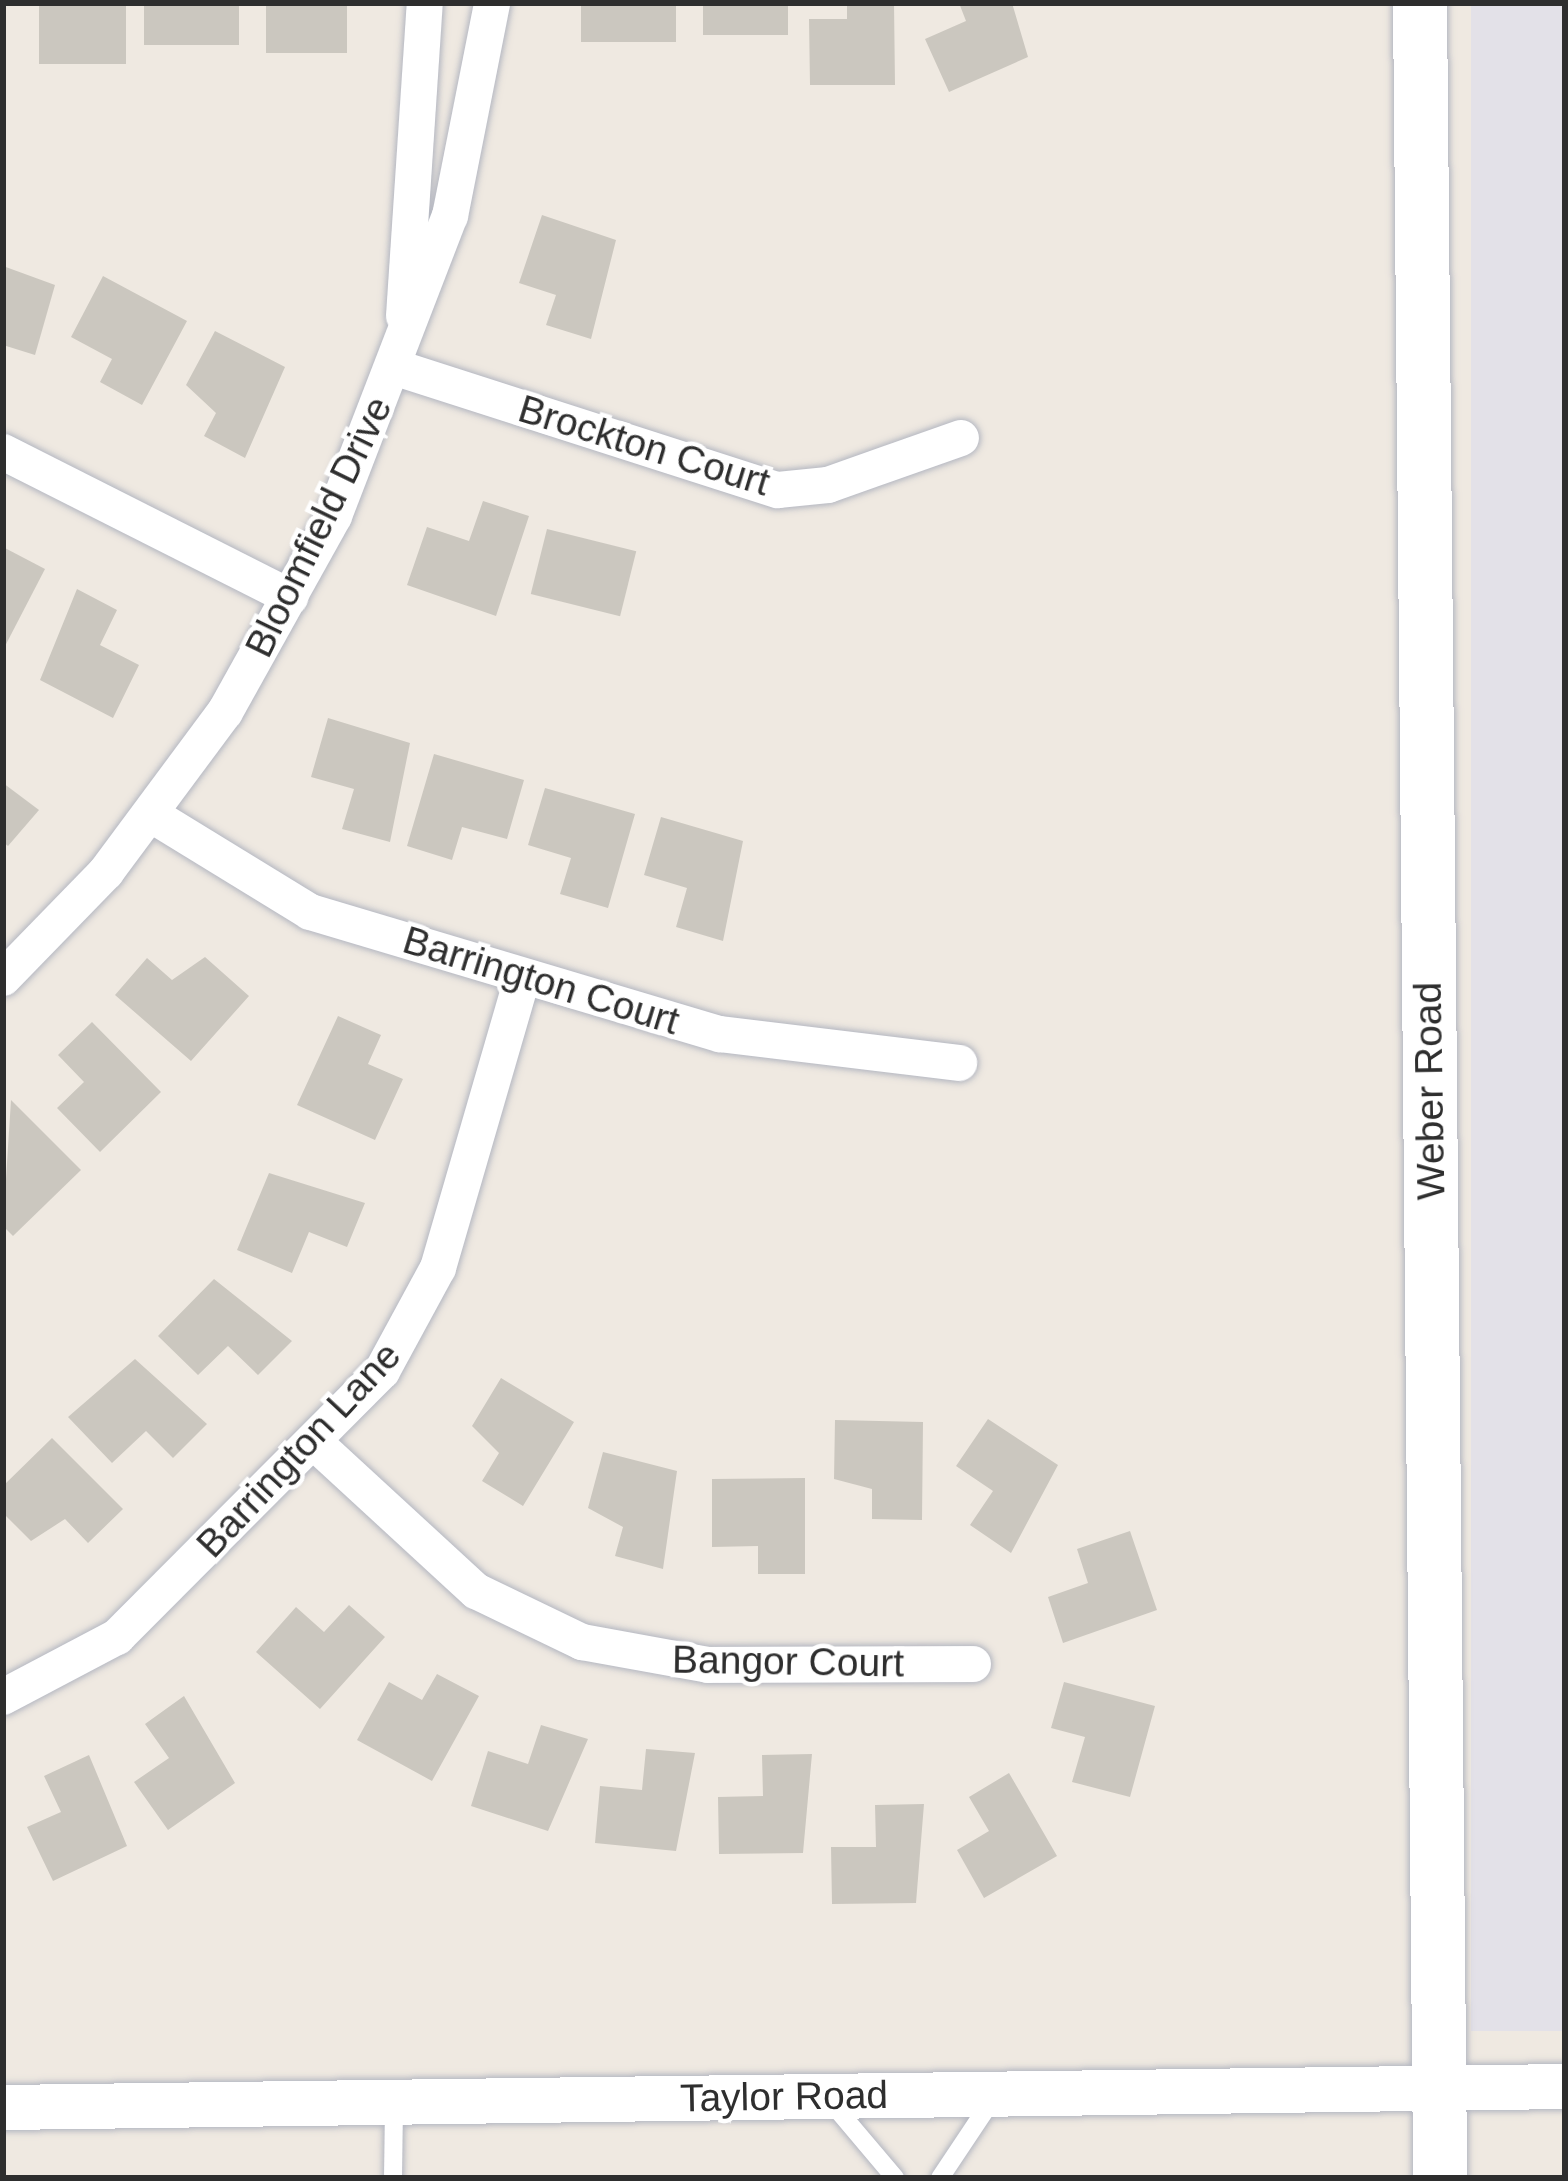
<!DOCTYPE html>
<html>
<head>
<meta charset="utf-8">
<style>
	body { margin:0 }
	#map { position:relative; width:1568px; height:2181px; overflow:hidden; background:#efe9e1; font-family:Arial,sans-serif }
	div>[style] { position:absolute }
	.industrial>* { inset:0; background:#e3e1e8; transform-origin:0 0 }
	.building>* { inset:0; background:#cbc7bf; transform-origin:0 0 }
	.roads { filter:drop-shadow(0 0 3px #b4b7c1) drop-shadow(0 0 3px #b4b7c1) }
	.service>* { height:18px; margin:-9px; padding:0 9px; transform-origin:9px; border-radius:9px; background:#fff }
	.minor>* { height:36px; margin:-18px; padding:0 18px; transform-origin:18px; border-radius:18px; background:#fff }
	.tertiary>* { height:45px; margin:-22.5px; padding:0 22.5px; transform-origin:22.5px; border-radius:22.5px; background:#fff }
	.secondary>* { height:54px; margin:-27px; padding:0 27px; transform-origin:27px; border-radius:27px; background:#fff }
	span { translate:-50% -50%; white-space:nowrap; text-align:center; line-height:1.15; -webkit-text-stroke:9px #fff; paint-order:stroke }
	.street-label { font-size:39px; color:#2e2e2e }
	.frame { position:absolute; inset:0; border:6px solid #2e2e2e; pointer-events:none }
</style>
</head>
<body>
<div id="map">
	<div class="industrial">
		<div style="left:1471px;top:3px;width:94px;height:2028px"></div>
	</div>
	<div class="building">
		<div style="left:39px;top:3px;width:87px;height:61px"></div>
		<div style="left:144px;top:3px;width:95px;height:42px"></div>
		<div style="left:266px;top:3px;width:81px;height:50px"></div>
		<div style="left:581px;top:3px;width:95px;height:39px"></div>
		<div style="left:703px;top:3px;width:85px;height:32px"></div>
		<div style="clip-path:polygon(847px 3px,894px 3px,895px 85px,810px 85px,809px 19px,847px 19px)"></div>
		<div style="clip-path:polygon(959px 3px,1012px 3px,1028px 57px,949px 92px,925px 39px,966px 21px)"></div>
		<div style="clip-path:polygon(542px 215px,616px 240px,591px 339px,546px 325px,556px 295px,519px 283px)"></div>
		<div style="clip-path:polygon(3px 266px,55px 285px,35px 355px,3px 345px)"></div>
		<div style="clip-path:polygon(103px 276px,187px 321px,142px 405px,100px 382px,112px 359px,71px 337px)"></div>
		<div style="clip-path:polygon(215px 331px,285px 367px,245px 458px,204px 436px,216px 413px,186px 385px)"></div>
		<div style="clip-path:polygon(483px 501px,529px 516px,496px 616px,407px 585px,427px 527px,469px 541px)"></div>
		<div style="left:547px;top:529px;width:92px;height:67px;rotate:14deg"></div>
		<div style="clip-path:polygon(3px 547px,45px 569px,3px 650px)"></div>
		<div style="clip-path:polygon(77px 589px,117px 610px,100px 645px,139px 665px,113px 718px,40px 680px)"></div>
		<div style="clip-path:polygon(328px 718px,410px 743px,390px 842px,342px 829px,354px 789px,311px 777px)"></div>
		<div style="clip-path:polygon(434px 754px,524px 780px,507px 839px,462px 827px,452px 860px,407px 846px)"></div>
		<div style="clip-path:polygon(3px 783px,39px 810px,8px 846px,3px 842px)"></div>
		<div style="clip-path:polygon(545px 788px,635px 814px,608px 908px,560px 894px,571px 858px,528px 845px)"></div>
		<div style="clip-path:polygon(661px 817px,743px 841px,723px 941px,676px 927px,687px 888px,644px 875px)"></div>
		<div style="clip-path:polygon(205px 957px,249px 996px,191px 1061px,115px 995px,147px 958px,172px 980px)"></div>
		<div style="clip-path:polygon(338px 1016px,381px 1035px,368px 1064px,403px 1079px,375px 1140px,297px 1105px)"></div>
		<div style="clip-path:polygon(92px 1022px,161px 1092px,100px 1152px,57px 1108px,84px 1082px,58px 1055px)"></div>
		<div style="clip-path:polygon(11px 1100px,81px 1170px,13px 1236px,3px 1226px)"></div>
		<div style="clip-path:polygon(269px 1173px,365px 1203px,347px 1247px,309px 1232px,292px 1273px,237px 1250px)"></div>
		<div style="clip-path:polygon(214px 1279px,292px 1341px,258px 1375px,228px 1346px,198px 1375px,158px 1336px)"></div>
		<div style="clip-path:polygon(135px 1359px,207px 1424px,173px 1458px,146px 1431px,112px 1463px,68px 1417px)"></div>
		<div style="clip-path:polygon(501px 1378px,574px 1422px,523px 1506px,482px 1481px,499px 1453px,472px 1426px)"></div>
		<div style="clip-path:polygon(988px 1419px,1058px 1465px,1011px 1553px,970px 1525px,993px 1491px,956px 1466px)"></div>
		<div style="clip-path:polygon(835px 1420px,923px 1422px,922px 1520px,872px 1519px,872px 1489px,834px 1479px)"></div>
		<div style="clip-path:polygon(52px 1438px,123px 1509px,88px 1543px,65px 1519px,31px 1541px,3px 1513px,3px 1486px)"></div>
		<div style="clip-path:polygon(603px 1452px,677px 1471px,663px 1569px,615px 1556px,623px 1527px,588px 1508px)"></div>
		<div style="clip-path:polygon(805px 1478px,805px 1574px,758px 1574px,758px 1546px,712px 1547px,712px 1479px)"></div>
		<div style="clip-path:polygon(1130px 1531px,1157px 1610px,1063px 1643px,1048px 1597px,1088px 1583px,1077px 1549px)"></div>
		<div style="clip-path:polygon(349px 1605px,385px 1637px,320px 1709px,256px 1652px,296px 1607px,324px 1632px)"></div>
		<div style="clip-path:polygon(437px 1674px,479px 1696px,432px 1781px,357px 1740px,389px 1682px,422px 1700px)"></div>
		<div style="clip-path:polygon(1064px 1682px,1155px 1706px,1130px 1797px,1072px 1782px,1085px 1737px,1051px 1728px)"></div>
		<div style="clip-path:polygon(184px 1696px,235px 1783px,168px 1830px,134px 1782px,169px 1758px,145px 1724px)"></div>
		<div style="clip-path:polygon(541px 1725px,588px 1739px,548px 1831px,471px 1806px,488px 1751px,528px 1764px)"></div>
		<div style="clip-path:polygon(646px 1749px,695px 1753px,676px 1851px,595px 1843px,600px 1786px,642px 1790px)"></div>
		<div style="clip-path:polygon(812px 1754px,803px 1853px,719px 1854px,718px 1797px,763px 1796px,762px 1755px)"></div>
		<div style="clip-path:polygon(89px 1755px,127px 1846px,53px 1881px,27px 1827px,61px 1812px,44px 1776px)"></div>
		<div style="clip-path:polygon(1009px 1773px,1057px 1856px,984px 1898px,957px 1850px,989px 1831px,969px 1797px)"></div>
		<div style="clip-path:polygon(924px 1804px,916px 1903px,832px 1904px,831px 1847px,876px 1847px,875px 1805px)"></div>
	</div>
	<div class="roads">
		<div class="service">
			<div style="left:830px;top:2101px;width:101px;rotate:49.8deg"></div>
			<div style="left:393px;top:2178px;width:74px;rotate:-89.2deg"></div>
			<div style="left:940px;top:2178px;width:97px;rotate:-56.3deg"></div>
		</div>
		<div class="minor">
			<div style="left:404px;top:316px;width:314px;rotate:-86.2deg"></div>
			<div style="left:397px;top:368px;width:400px;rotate:17.8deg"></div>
			<div style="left:778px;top:490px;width:50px;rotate:-5.7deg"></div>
			<div style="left:828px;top:485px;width:141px;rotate:-19.5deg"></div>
			<div style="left:3px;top:452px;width:322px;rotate:26.8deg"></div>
			<div style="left:152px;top:815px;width:185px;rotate:31.5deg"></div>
			<div style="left:310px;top:912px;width:428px;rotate:16.6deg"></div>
			<div style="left:720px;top:1034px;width:241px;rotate:6.9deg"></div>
			<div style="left:3px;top:978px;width:148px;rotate:-45.8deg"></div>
			<div style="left:106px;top:872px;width:199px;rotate:-53.4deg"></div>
			<div style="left:225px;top:712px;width:224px;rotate:-60.9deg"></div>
			<div style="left:334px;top:516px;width:322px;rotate:-68.9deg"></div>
			<div style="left:450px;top:216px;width:217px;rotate:-78.8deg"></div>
			<div style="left:315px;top:1443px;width:219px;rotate:42.6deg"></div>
			<div style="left:476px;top:1591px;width:118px;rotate:25.7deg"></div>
			<div style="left:582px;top:1642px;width:128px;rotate:10.3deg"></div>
			<div style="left:708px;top:1665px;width:265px;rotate:-0.2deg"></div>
			<div style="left:3px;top:1697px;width:129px;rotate:-27.8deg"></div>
			<div style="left:117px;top:1637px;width:375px;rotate:-45.1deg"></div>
			<div style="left:382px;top:1371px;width:117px;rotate:-61.5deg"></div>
			<div style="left:438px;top:1268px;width:302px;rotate:-73.8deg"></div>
		</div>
		<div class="tertiary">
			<div style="left:3px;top:2107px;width:1562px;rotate:-0.77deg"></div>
		</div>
		<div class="secondary">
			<div style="left:1420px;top:3px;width:2175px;rotate:89.47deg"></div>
		</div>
	</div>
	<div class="street-label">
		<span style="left:644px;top:446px;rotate:17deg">Brockton Court</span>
		<span style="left:319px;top:527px;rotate:-64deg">Bloomfield Drive</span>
		<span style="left:541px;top:981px;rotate:17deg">Barrington Court</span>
		<span style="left:1430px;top:1091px;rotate:-91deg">Weber Road</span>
		<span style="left:299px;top:1450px;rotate:-47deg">Barrington Lane</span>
		<span style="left:788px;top:1662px;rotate:1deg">Bangor Court</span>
		<span style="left:784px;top:2097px;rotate:-1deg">Taylor Road</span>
	</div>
	<div class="frame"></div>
</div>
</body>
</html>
